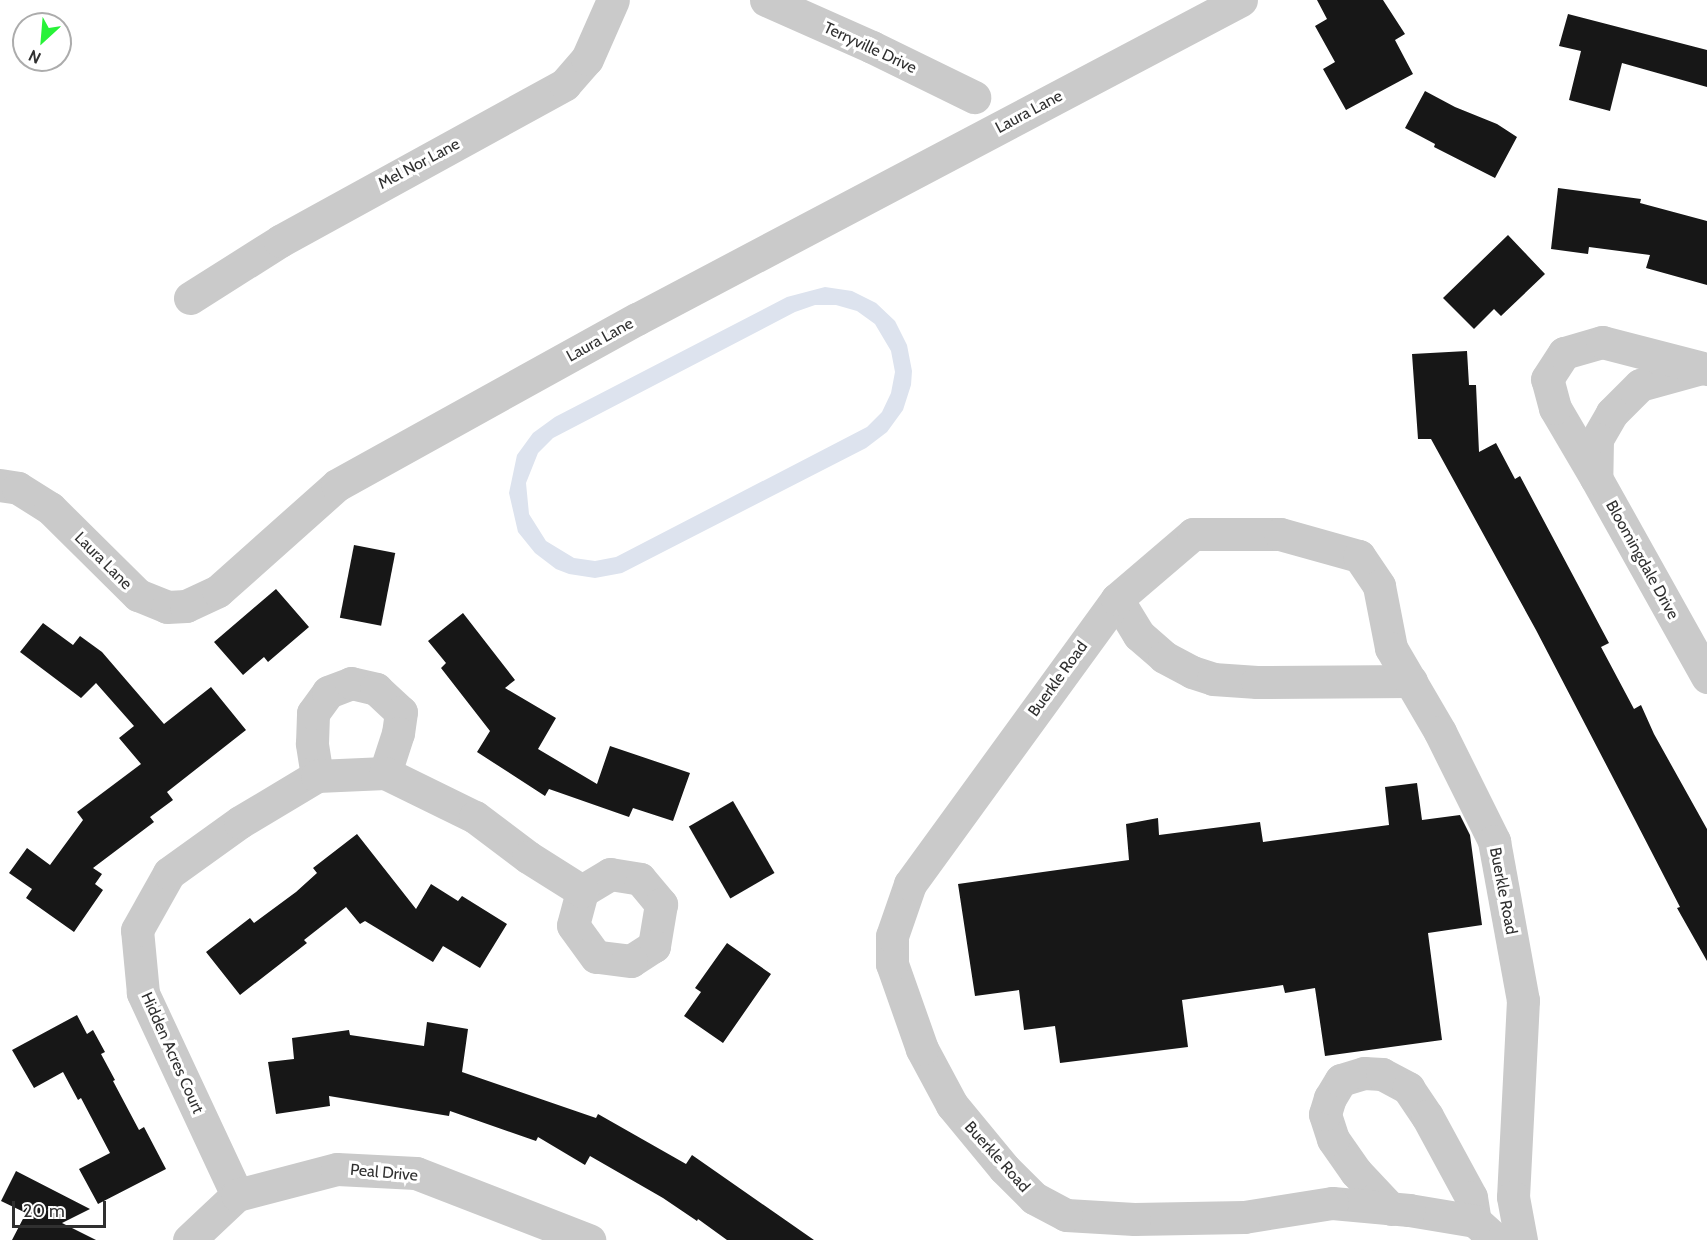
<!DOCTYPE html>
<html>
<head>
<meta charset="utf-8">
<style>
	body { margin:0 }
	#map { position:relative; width:1707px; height:1240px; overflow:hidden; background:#fff; font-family:Cabin,sans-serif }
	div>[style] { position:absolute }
	.green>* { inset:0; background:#dde3ee }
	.building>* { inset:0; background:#171717; transform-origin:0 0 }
	.minor>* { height:33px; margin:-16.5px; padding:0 16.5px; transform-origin:16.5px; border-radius:16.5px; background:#cacaca }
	span { translate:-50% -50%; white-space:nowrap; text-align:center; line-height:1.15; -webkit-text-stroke:6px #fff; paint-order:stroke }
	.street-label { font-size:16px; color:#303030 }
	.north { position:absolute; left:12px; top:12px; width:60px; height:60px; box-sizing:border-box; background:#fff; border:2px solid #acacac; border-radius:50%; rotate:206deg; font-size:16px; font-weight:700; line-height:24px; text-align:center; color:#303030 }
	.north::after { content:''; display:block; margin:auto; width:21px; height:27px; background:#27f238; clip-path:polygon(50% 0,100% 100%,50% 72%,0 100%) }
	.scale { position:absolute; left:12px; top:1201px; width:94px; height:27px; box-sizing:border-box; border:3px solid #303030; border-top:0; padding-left:8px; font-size:18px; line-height:21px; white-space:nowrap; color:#303030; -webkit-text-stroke:4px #fff; paint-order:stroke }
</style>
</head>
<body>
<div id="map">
	<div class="green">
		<div style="clip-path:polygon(evenodd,825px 287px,852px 291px,876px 303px,895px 321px,907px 345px,912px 371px,911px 385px,903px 410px,887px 432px,866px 448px,622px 573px,595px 578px,569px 574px,556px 569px,535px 553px,518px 532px,509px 493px,517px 455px,533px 433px,555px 417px,787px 297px,825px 287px,815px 305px,836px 305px,857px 311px,875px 324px,891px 351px,895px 372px,891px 393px,882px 412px,867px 427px,616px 557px,595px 561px,574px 558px,546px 541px,529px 514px,526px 483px,538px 453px,553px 438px,795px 312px,815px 305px)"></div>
	</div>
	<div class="building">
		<div style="clip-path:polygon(1317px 0,1383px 0,1405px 34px,1395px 40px,1413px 74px,1346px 110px,1323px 69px,1335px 62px,1315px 26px,1327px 19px)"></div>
		<div style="clip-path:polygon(1568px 14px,1707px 50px,1707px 87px,1622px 63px,1610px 111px,1569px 100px,1581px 51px,1559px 46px)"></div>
		<div style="clip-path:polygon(1425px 91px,1455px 107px,1497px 124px,1517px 137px,1495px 178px,1434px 147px,1435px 144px,1405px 128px)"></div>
		<div style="clip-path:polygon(1558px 188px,1641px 199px,1640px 203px,1707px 221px,1707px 285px,1646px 268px,1650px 255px,1589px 247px,1588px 254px,1551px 249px)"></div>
		<div style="clip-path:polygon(1508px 235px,1545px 274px,1501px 316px,1494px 309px,1474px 329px,1443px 298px)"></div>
		<div style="clip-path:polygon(1467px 351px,1469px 385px,1476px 385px,1479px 452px,1496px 443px,1515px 479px,1520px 476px,1609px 643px,1601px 647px,1634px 709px,1641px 705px,1654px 734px,1707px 829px,1707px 961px,1677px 908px,1680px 907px,1635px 820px,1536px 630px,1431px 439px,1418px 439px,1412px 354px)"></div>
		<div style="left:354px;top:545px;width:42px;height:74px;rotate:11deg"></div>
		<div style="clip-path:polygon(276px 589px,309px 627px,268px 662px,264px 657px,243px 675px,214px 642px)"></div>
		<div style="clip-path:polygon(463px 613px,515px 680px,505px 688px,556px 718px,538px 749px,597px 784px,610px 746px,690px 773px,673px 821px,633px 808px,629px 817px,549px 789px,545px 796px,477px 752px,490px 731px,441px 668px,446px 663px,428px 641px)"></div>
		<div style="clip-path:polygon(43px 623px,73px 645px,80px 636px,102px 652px,164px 724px,211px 687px,246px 730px,167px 792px,173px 800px,150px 817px,154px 822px,93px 868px,102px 874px,95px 884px,103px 890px,74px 932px,26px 898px,32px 889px,9px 873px,27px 848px,50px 865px,83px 820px,77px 812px,141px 764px,119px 738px,134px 726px,96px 683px,81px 698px,20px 652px)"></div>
		<div style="clip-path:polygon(1417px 783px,1422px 820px,1460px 815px,1470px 835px,1482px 925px,1428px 933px,1442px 1040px,1325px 1056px,1315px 988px,1285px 993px,1283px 985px,1182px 1000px,1188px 1047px,1060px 1063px,1055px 1026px,1024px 1030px,1019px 990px,975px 996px,958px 884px,1129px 860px,1126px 824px,1158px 818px,1159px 835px,1260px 822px,1263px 842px,1389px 825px,1385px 787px)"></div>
		<div style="left:733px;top:801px;width:83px;height:51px;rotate:60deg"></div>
		<div style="clip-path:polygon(357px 834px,416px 909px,431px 884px,458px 901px,462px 896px,507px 924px,480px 968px,443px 946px,433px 962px,365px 921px,360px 924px,346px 907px,304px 940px,307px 943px,240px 995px,206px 952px,250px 918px,254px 923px,296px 892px,317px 873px,313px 868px)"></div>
		<div style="clip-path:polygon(727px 943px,771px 974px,723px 1043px,684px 1016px,701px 992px,695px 988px)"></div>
		<div style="clip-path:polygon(77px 1015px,87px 1034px,93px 1030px,105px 1052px,101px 1054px,115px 1080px,113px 1081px,139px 1130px,144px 1127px,166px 1169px,98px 1204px,79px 1169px,110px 1153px,81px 1098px,78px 1100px,63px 1072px,34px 1088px,12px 1050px)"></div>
		<div style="clip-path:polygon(427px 1022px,468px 1029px,462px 1072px,596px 1118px,598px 1114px,686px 1164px,692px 1155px,814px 1240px,727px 1240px,698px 1219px,697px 1221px,663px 1198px,590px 1156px,585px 1165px,538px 1137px,536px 1141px,450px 1111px,449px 1116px,329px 1096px,330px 1106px,276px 1114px,268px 1062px,294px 1059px,292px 1038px,349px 1030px,350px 1035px,424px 1046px)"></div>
		<div style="clip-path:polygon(16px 1171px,90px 1209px,62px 1223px,96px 1240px,12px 1240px,26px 1213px,1px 1201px)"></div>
	</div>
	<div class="minor">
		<div style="left:766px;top:0;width:116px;rotate:23.9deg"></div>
		<div style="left:872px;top:47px;width:114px;rotate:26.1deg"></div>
		<div style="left:190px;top:298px;width:107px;rotate:-32.3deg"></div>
		<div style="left:280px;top:241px;width:325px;rotate:-28.8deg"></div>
		<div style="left:565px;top:84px;width:33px;rotate:-49deg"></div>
		<div style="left:587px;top:59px;width:64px;rotate:-66.2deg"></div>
		<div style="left:1707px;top:369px;width:6px;rotate:-171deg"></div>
		<div style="left:1701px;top:368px;width:63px;rotate:164.4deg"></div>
		<div style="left:1640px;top:385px;width:40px;rotate:135deg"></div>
		<div style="left:1612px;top:413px;width:30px;rotate:120deg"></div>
		<div style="left:1597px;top:439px;width:39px;rotate:91deg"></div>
		<div style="left:1596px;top:478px;width:228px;rotate:60.8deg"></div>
		<div style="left:1596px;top:478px;width:81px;rotate:-120.4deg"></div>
		<div style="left:1555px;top:408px;width:30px;rotate:-105deg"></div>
		<div style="left:1547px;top:379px;width:31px;rotate:-57deg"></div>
		<div style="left:1564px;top:353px;width:40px;rotate:-16deg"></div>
		<div style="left:1602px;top:342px;width:100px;rotate:14.5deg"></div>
		<div style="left:0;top:485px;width:18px;rotate:9deg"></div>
		<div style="left:18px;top:488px;width:38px;rotate:32deg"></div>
		<div style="left:50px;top:508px;width:124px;rotate:44.7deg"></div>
		<div style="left:138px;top:595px;width:31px;rotate:22deg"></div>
		<div style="left:167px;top:607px;width:19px;rotate:-3deg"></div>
		<div style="left:186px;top:606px;width:35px;rotate:-25deg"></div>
		<div style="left:218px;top:591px;width:159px;rotate:-41.7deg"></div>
		<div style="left:337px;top:485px;width:343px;rotate:-29deg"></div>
		<div style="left:637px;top:319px;width:683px;rotate:-27.84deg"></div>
		<div style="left:1117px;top:599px;width:42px;rotate:58.6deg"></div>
		<div style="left:1139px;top:635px;width:33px;rotate:41deg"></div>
		<div style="left:1164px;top:657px;width:32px;rotate:28deg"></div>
		<div style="left:1192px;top:672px;width:22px;rotate:18deg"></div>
		<div style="left:1213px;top:679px;width:44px;rotate:3.9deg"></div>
		<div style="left:1257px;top:682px;width:154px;rotate:-0.4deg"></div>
		<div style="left:317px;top:776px;width:33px;rotate:-99deg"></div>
		<div style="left:312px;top:743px;width:30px;rotate:-88deg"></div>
		<div style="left:313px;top:713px;width:26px;rotate:-54deg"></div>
		<div style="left:328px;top:692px;width:25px;rotate:-21deg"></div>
		<div style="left:351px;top:683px;width:26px;rotate:13deg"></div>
		<div style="left:376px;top:689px;width:34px;rotate:43deg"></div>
		<div style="left:401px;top:712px;width:21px;rotate:98deg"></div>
		<div style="left:398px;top:733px;width:42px;rotate:108deg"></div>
		<div style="left:610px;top:874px;width:30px;rotate:9deg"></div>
		<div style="left:640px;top:879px;width:33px;rotate:50deg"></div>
		<div style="left:661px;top:904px;width:43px;rotate:99.5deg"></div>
		<div style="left:654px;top:946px;width:27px;rotate:147deg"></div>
		<div style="left:631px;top:961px;width:35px;rotate:-173deg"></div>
		<div style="left:596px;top:957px;width:39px;rotate:-126deg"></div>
		<div style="left:573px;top:925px;width:35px;rotate:-75deg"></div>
		<div style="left:582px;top:891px;width:33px;rotate:-31deg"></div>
		<div style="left:237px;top:1195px;width:223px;rotate:-115deg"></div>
		<div style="left:143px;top:993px;width:63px;rotate:-95.4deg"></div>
		<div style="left:137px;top:930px;width:65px;rotate:-60.7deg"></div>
		<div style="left:169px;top:873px;width:87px;rotate:-35.7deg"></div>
		<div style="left:240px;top:822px;width:90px;rotate:-30.9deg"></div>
		<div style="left:317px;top:776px;width:68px;rotate:-2.5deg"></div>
		<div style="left:385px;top:773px;width:100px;rotate:26.1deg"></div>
		<div style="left:475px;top:817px;width:66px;rotate:37deg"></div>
		<div style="left:528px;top:857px;width:64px;rotate:32.2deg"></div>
		<div style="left:1391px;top:1209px;width:51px;rotate:-133.4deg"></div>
		<div style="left:1356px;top:1172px;width:40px;rotate:-124.9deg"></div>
		<div style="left:1333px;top:1139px;width:26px;rotate:-108deg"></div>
		<div style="left:1325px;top:1114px;width:17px;rotate:-73deg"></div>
		<div style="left:1330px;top:1098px;width:21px;rotate:-59deg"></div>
		<div style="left:1341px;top:1080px;width:24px;rotate:-17deg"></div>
		<div style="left:1364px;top:1073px;width:18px;rotate:3deg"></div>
		<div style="left:1382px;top:1074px;width:30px;rotate:28deg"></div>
		<div style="left:1408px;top:1088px;width:34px;rotate:56deg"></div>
		<div style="left:1427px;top:1116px;width:92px;rotate:61.5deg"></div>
		<div style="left:1471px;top:1197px;width:24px;rotate:81deg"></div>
		<div style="left:189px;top:1240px;width:66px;rotate:-43.2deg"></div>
		<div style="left:237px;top:1195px;width:103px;rotate:-14.6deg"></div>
		<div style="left:337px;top:1169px;width:79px;rotate:2.9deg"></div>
		<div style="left:416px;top:1173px;width:186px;rotate:21.2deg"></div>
		<div style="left:1496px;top:1240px;width:28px;rotate:-138deg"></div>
		<div style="left:1475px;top:1221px;width:67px;rotate:-170.5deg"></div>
		<div style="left:1409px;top:1210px;width:77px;rotate:-174.8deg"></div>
		<div style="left:1332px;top:1203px;width:89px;rotate:171deg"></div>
		<div style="left:1244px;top:1217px;width:110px;rotate:179deg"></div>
		<div style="left:1134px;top:1219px;width:68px;rotate:-176.6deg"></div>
		<div style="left:1066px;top:1215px;width:36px;rotate:-152deg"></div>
		<div style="left:1034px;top:1198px;width:42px;rotate:-135deg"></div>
		<div style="left:1004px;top:1168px;width:82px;rotate:-129.5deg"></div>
		<div style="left:952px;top:1105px;width:64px;rotate:-118.2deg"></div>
		<div style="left:922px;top:1049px;width:90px;rotate:-109.4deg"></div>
		<div style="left:892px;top:964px;width:28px;rotate:-90deg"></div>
		<div style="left:892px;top:936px;width:55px;rotate:-70.9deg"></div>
		<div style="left:910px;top:884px;width:352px;rotate:-54deg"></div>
		<div style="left:1117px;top:599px;width:100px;rotate:-40.5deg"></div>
		<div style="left:1193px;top:534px;width:87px"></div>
		<div style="left:1280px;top:534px;width:82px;rotate:15.6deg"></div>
		<div style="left:1359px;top:556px;width:36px;rotate:56deg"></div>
		<div style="left:1379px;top:586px;width:63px;rotate:79deg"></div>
		<div style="left:1391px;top:648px;width:97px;rotate:59.7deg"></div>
		<div style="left:1440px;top:732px;width:122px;rotate:63.6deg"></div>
		<div style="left:1494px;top:841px;width:162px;rotate:79.7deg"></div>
		<div style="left:1523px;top:1000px;width:197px;rotate:92.9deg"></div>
		<div style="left:1513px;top:1197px;width:44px;rotate:79.5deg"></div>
	</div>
	<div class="street-label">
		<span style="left:870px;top:48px;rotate:25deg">Terryville Drive</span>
		<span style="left:1029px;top:112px;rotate:-28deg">Laura Lane</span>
		<span style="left:419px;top:164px;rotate:-28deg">Mel Nor Lane</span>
		<span style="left:600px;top:340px;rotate:-29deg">Laura Lane</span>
		<span style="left:1642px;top:560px;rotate:61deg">Bloomingdale Drive</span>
		<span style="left:103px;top:561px;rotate:45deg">Laura Lane</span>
		<span style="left:1058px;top:679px;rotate:-54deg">Buerkle Road</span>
		<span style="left:1503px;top:891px;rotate:79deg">Buerkle Road</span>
		<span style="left:172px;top:1053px;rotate:66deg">Hidden Acres Court</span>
		<span style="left:997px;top:1157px;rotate:48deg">Buerkle Road</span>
		<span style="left:384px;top:1173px;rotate:5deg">Peal Drive</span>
	</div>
	<div class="north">N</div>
	<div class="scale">20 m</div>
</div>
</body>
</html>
